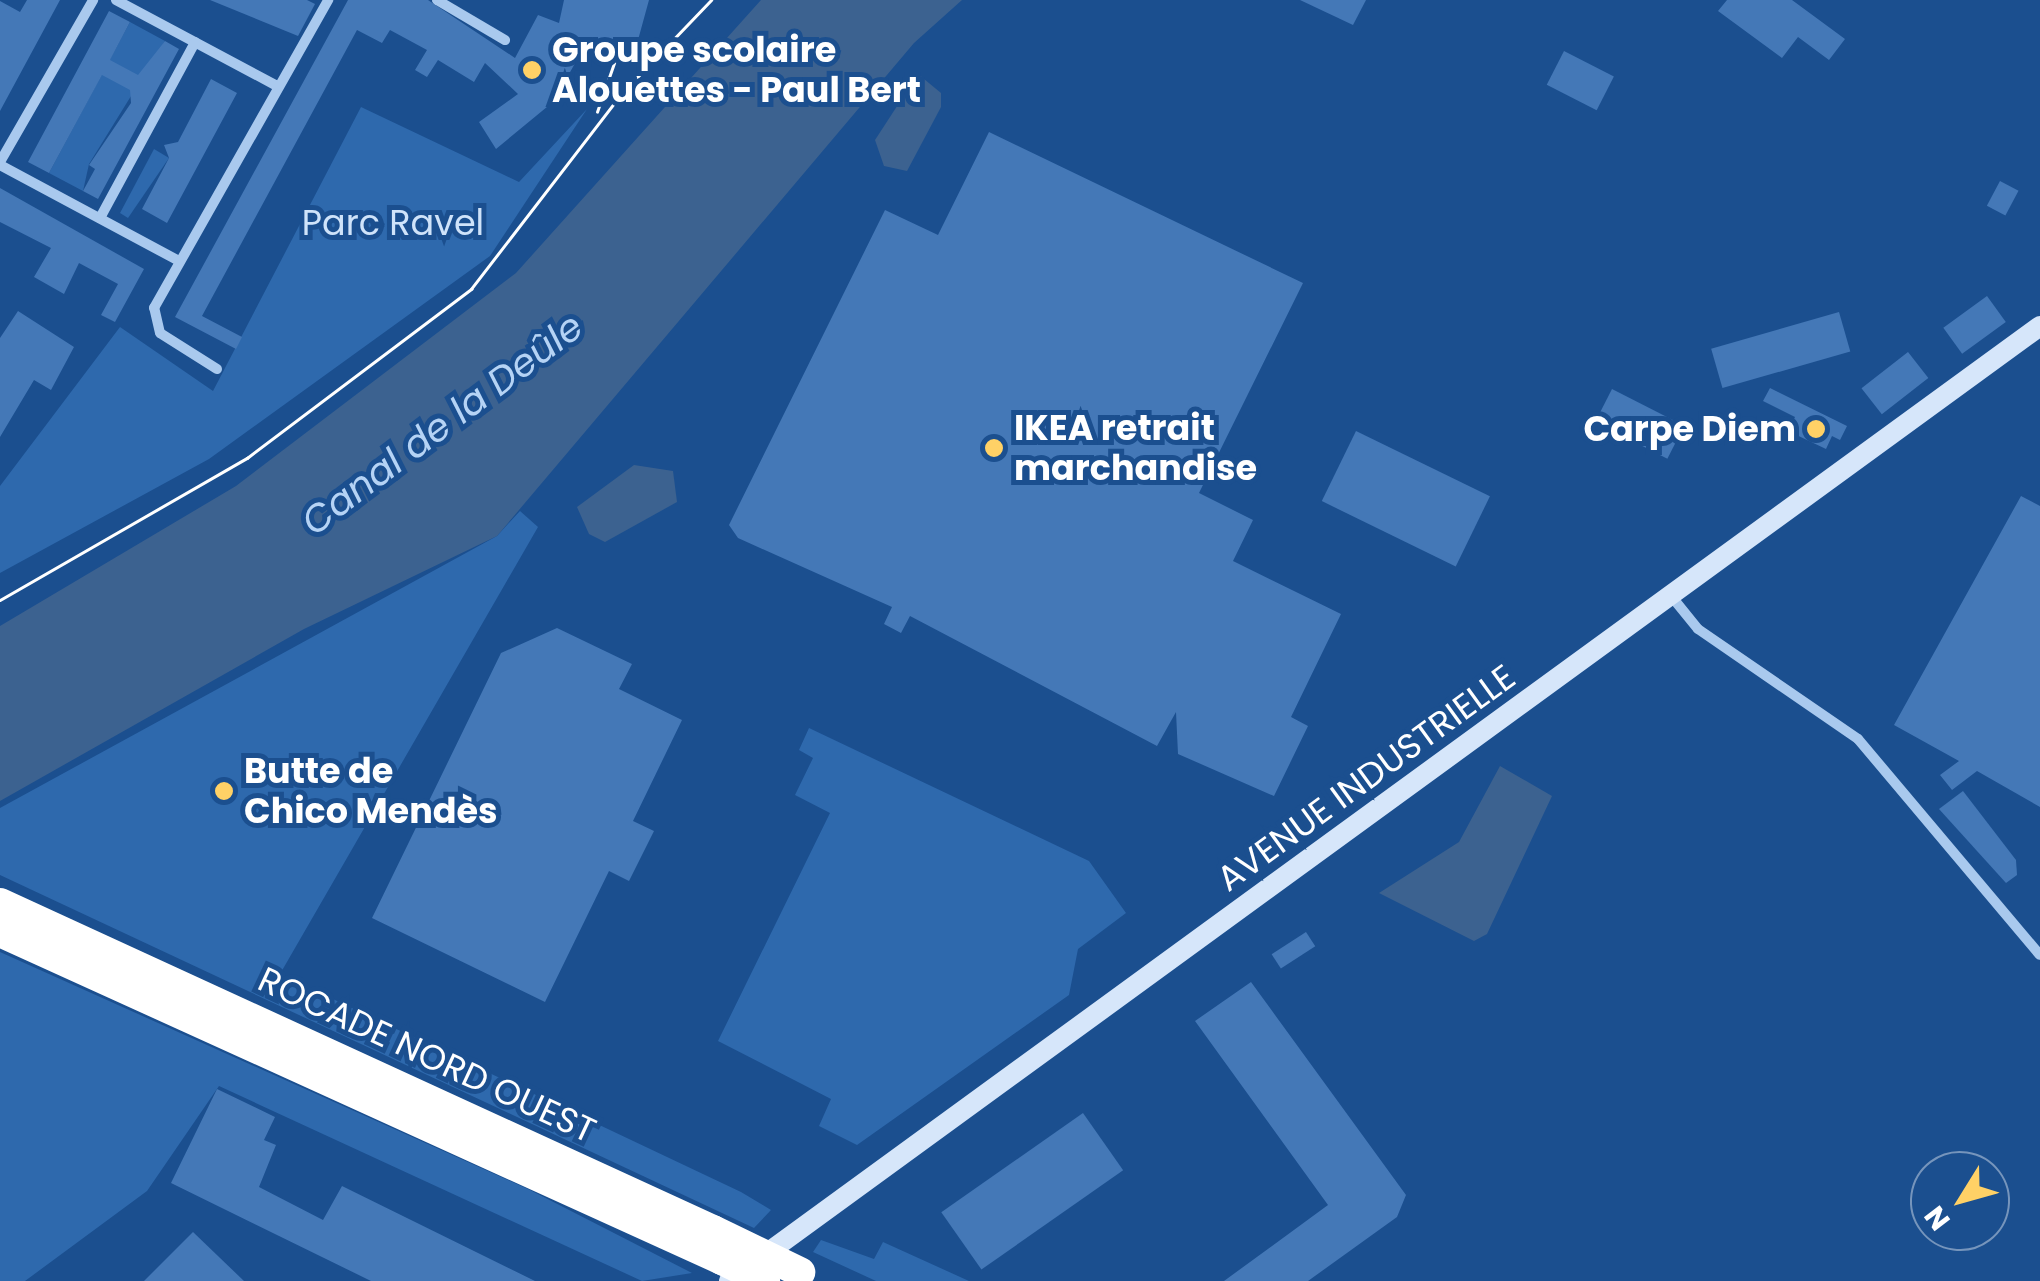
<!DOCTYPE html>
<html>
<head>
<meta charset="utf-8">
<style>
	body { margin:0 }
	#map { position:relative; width:2040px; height:1281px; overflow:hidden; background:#1b4f8f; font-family:Poppins,sans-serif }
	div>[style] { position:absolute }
	.green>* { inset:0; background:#2e69ad }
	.water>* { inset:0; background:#3c6290 }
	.building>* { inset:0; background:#4478b7; transform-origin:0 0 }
	.street>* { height:10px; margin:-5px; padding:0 5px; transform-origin:5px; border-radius:5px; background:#a9c9ee }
	.secondary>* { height:20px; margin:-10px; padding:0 10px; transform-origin:10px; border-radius:10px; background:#d6e6fa }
	.highway>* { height:30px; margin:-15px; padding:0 15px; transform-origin:15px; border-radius:15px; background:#fff }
	.tram>* { height:2.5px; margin:-1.25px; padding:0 1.25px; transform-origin:1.25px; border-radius:1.25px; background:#fff }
	.highway-bridge>* { height:30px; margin:-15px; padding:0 15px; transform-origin:15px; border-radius:15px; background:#fff }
	.dots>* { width:28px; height:28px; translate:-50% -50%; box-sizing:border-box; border:5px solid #1b4f8f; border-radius:50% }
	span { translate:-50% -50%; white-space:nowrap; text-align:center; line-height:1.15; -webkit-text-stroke:10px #1b4f8f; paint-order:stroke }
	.poi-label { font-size:35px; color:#fff; font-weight:700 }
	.left { translate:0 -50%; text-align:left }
	.right { translate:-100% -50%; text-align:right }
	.park-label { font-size:35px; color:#cfe3fa }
	.street-label { font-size:35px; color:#fff }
	.water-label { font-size:38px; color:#b5d3f5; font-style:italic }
	.north { position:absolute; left:1910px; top:1151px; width:100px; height:100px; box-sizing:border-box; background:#1b4f8f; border:2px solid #7695bc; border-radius:50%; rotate:233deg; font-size:28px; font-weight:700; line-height:40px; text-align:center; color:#fff }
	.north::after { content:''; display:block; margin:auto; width:35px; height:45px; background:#ffd166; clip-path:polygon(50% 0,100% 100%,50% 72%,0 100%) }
</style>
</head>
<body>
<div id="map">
	<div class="green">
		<div style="clip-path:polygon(130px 22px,165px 41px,89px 164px,83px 191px,49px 173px)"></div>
		<div style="clip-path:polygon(361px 107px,519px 182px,587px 109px,490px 256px,209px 459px,0 573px,0 486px,120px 327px,213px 391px)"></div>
		<div style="clip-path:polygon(154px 149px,169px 158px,128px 218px,120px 213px)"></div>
		<div style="clip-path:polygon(520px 511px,538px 527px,280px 974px,741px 1192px,771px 1210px,754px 1228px,0 875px,0 808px,497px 536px)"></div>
		<div style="clip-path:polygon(809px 728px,1089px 861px,1126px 913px,1078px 949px,1069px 995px,857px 1145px,819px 1126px,831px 1099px,718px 1041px,830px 813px,795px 795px,813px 758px,799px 750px)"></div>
		<div style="clip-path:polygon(0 952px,530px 1190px,692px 1273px,642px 1281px,219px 1086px,147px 1191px,25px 1281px,0 1281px)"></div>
		<div style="clip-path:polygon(821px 1240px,874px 1259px,883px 1242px,969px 1281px,876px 1281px,813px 1252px)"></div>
	</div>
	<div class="water">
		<div style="clip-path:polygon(761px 0,962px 0,914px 43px,497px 536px,304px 629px,0 801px,0 626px,236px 486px,516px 273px)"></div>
		<div style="clip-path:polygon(918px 74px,941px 93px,941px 107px,907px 171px,884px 166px,875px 140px)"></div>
		<div style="clip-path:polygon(634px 465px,673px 471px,677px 502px,605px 542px,589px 534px,577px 507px)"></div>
		<div style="clip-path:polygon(1500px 766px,1552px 796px,1487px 934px,1474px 941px,1379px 893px,1459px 842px)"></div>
	</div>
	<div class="building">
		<div style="clip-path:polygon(27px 0,60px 0,0 111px,0 1px,20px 12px)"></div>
		<div style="clip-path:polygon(210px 0,307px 0,315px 4px,298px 36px)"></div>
		<div style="clip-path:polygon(348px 0,428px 0,515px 58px,538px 15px,559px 23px,564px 0,649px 0,635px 51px,590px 37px,553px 102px,496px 149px,479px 122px,518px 94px,485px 63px,474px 82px,438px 60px,427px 77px,415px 70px,427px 50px,390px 30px,382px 43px,357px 30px,202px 316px,242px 337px,236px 349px,175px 317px)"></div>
		<div style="clip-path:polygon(1300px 0,1366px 0,1353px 25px)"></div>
		<div style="clip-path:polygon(1727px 0,1792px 0,1845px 39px,1829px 60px,1798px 37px,1782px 58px,1718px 11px)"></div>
		<div style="clip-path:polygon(109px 11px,130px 22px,110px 60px,138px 75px,165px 41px,179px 49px,98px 199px,83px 191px,95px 169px,89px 165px,131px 103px,130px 90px,102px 75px,49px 173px,28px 162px)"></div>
		<div style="left:1564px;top:51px;width:56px;height:38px;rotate:27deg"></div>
		<div style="clip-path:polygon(211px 79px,237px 93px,167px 223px,142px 209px,169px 158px,164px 145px,178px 142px)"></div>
		<div style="clip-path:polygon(989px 132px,1303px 283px,1199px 493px,1253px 520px,1233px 561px,1341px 614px,1291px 717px,1308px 726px,1274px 796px,1178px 754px,1176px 712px,1157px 746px,910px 616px,901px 633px,884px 624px,892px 607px,738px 538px,729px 525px,885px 210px,938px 235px)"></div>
		<div style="left:2000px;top:181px;width:21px;height:28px;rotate:28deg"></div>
		<div style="clip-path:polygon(0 188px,144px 269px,115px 322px,101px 315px,118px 284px,79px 263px,64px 294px,34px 277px,51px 248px,0 222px)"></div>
		<div style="left:1987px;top:296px;width:32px;height:54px;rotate:54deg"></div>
		<div style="clip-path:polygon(18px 311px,74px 347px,51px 390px,34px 380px,0 437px,0 338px)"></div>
		<div style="left:1839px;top:312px;width:41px;height:133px;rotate:74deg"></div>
		<div style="left:1908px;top:352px;width:33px;height:59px;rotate:52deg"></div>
		<div style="clip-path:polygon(1770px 388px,1847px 426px,1840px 440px,1832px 436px,1826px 449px,1788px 431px,1795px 417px,1763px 401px)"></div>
		<div style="left:1612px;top:389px;width:81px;height:37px;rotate:27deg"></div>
		<div style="left:1356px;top:431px;width:149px;height:78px;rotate:26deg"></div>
		<div style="clip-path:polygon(2021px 496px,2040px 506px,2040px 807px,1977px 771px,1952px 790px,1940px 775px,1959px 761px,1894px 725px)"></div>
		<div style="clip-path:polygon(557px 628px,632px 664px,619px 689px,682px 720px,633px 821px,654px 831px,629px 881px,609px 871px,545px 1002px,372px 918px,501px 653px)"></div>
		<div style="clip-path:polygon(1963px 791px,2016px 860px,2017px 875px,2006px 883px,1939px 809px)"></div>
		<div style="left:1306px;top:932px;width:17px;height:41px;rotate:57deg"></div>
		<div style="clip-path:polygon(1251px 982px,1406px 1195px,1397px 1217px,1308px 1281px,1224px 1281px,1328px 1205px,1195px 1021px)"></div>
		<div style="clip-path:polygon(217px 1089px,275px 1117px,264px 1140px,276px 1145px,259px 1187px,323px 1220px,342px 1186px,535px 1281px,371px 1281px,171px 1183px)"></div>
		<div style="left:1083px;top:1113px;width:70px;height:173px;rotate:55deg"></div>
		<div style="clip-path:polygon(193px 1232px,244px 1281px,144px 1281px)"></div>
	</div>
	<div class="street">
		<div style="left:116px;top:0;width:180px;rotate:28.1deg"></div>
		<div style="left:437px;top:0;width:79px;rotate:30.5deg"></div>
		<div style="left:0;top:162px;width:187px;rotate:-60.1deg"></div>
		<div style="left:0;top:165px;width:203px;rotate:28.2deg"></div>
		<div style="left:100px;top:218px;width:200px;rotate:-61.6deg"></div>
		<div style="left:217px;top:369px;width:67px;rotate:-147.7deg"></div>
		<div style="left:160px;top:333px;width:26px;rotate:-103deg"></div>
		<div style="left:154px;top:308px;width:354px;rotate:-60.5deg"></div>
		<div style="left:1672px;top:597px;width:41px;rotate:50.9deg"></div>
		<div style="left:1698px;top:629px;width:194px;rotate:34.5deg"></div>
		<div style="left:1858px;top:739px;width:282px;rotate:49.9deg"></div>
	</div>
	<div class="secondary">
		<div style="left:729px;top:1281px;width:1622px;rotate:-36.07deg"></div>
	</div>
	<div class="highway">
		<div style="left:0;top:903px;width:784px;rotate:24.64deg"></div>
		<div style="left:0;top:932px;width:793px;rotate:24.43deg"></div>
	</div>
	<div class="tram">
		<div style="left:597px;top:112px;width:70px;rotate:-70.8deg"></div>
		<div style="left:0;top:600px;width:285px;rotate:-29.9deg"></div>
		<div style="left:247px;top:458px;width:281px;rotate:-37deg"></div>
		<div style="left:471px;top:289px;width:246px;rotate:-52.4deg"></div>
		<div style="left:621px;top:94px;width:130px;rotate:-46.2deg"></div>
	</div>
	<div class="highway-bridge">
		<div style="left:713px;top:1230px;width:97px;rotate:25.8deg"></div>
		<div style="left:722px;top:1260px;width:48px;rotate:26deg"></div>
	</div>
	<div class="dots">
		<div style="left:532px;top:70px;background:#ffd166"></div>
		<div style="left:1816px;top:429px;background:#ffd166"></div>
		<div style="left:994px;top:448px;background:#ffd166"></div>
		<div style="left:224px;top:791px;background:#ffd166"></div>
	</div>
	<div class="poi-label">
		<span class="left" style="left:552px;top:70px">Groupe scolaire<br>Alouettes - Paul Bert</span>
		<span class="left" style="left:1014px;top:448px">IKEA retrait<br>marchandise</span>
		<span class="right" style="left:1796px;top:429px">Carpe Diem</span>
		<span class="left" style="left:244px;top:791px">Butte de<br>Chico Mendès</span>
	</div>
	<div class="park-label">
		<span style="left:393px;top:223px">Parc Ravel</span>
	</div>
	<div class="street-label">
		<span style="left:1366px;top:778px;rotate:-36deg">AVENUE INDUSTRIELLE</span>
		<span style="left:427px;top:1055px;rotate:25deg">ROCADE NORD OUEST</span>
	</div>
	<div class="water-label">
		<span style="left:442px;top:424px;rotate:-37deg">Canal de la Deûle</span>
	</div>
	<div class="north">N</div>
</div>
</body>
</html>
